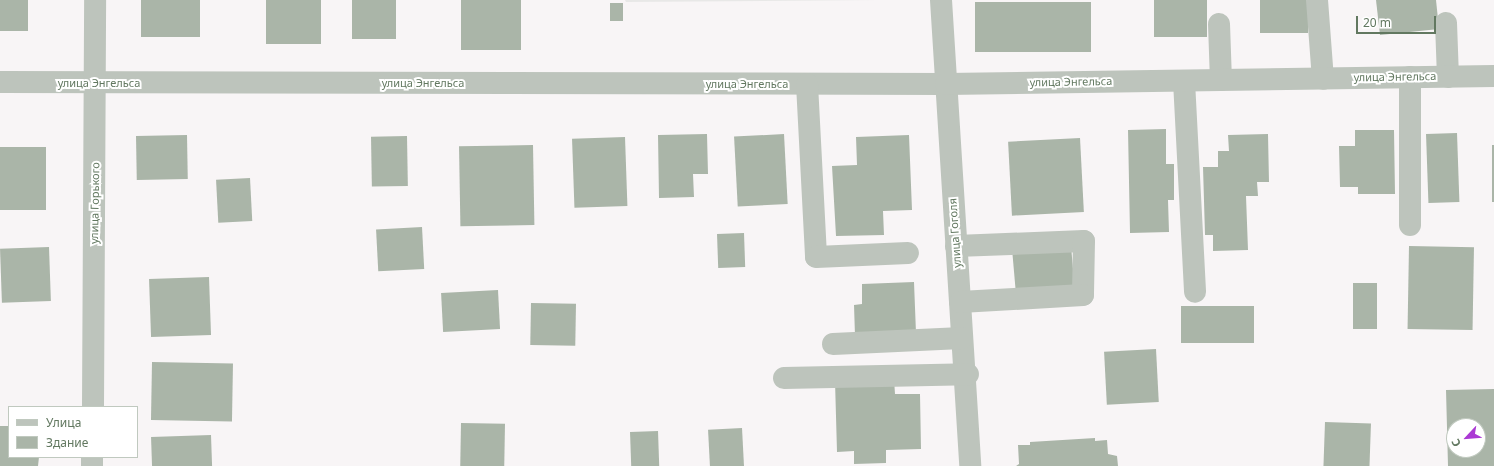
<!DOCTYPE html>
<html>
<head>
<meta charset="utf-8">
<style>
	body { margin:0 }
	#map { position:relative; width:1494px; height:466px; overflow:hidden; background:#f8f5f6; font-family:"Noto Sans",sans-serif }
	div>[style] { position:absolute }
	.built>* { inset:0; background:#e8e8e7 }
	.building>* { inset:0; background:#aab5a8; transform-origin:0 0 }
	.minor>* { height:22px; margin:-11px; padding:0 11px; transform-origin:11px; border-radius:11px; background:#bdc4bc }
	span { translate:-50% -50%; white-space:nowrap; text-align:center; line-height:1.15; -webkit-text-stroke:4px #fff; paint-order:stroke }
	.street-label { font-size:11px; color:#627860 }
	.legend { position:absolute; left:8px; top:406px; width:130px; height:52px; box-sizing:border-box; background:#fff; border:1px solid #c0c9bf; margin:0; padding:5px 7px; list-style:none; font-size:12px; color:#627860 }
	.legend li { display:flex; align-items:center; gap:8px; height:20px }
	.legend b { width:20px; border:1px solid #c0c9bf }
	.north { position:absolute; left:1446px; top:418px; width:40px; height:40px; box-sizing:border-box; background:#fff; border:1px solid #c0c9bf; border-radius:50%; rotate:244deg; font-size:11px; font-weight:700; line-height:16px; text-align:center; color:#627860 }
	.north::after { content:''; display:block; margin:auto; width:14px; height:18px; background:#ab39d4; clip-path:polygon(50% 0,100% 100%,50% 72%,0 100%) }
	.scale { position:absolute; left:1356px; top:16px; width:80px; height:18px; box-sizing:border-box; border:2px solid #627860; border-top:0; padding-left:5px; font-size:12px; line-height:14px; white-space:nowrap; color:#627860; -webkit-text-stroke:3px #fff; paint-order:stroke }
</style>
</head>
<body>
<div id="map">
	<div class="built">
		<div style="clip-path:polygon(625px 0,878px 0,626px 2px)"></div>
	</div>
	<div class="building">
		<div style="left:0;top:0;width:28px;height:31px"></div>
		<div style="left:141px;top:0;width:59px;height:37px"></div>
		<div style="left:266px;top:0;width:55px;height:44px"></div>
		<div style="left:352px;top:0;width:44px;height:39px"></div>
		<div style="left:461px;top:0;width:60px;height:50px"></div>
		<div style="left:1154px;top:0;width:53px;height:37px"></div>
		<div style="left:1260px;top:0;width:48px;height:33px"></div>
		<div style="clip-path:polygon(1376px 0,1436px 0,1439px 29px,1380px 35px)"></div>
		<div style="left:975px;top:2px;width:116px;height:50px"></div>
		<div style="left:610px;top:3px;width:13px;height:18px"></div>
		<div style="clip-path:polygon(1166px 129px,1166px 164px,1174px 164px,1174px 200px,1168px 200px,1169px 232px,1130px 233px,1128px 130px)"></div>
		<div style="clip-path:polygon(1355px 130px,1394px 130px,1395px 194px,1358px 194px,1358px 187px,1340px 187px,1339px 146px,1355px 146px)"></div>
		<div style="left:1457px;top:133px;width:69px;height:31px;rotate:88deg"></div>
		<div style="clip-path:polygon(707px 134px,708px 174px,693px 174px,694px 197px,659px 198px,658px 135px)"></div>
		<div style="left:784px;top:134px;width:70px;height:50px;rotate:87deg"></div>
		<div style="clip-path:polygon(1268px 134px,1269px 182px,1257px 182px,1258px 196px,1246px 196px,1248px 250px,1213px 251px,1213px 235px,1205px 235px,1203px 167px,1218px 167px,1218px 151px,1229px 151px,1228px 135px)"></div>
		<div style="left:187px;top:135px;width:44px;height:51px;rotate:89deg"></div>
		<div style="clip-path:polygon(909px 135px,912px 210px,883px 211px,884px 235px,836px 236px,832px 166px,857px 165px,856px 137px)"></div>
		<div style="left:407px;top:136px;width:50px;height:36px;rotate:89deg"></div>
		<div style="left:625px;top:137px;width:69px;height:53px;rotate:88deg"></div>
		<div style="left:1080px;top:138px;width:74px;height:72px;rotate:87deg"></div>
		<div style="left:533px;top:145px;width:80px;height:74px;rotate:89deg"></div>
		<div style="left:1492px;top:145px;width:2px;height:57px"></div>
		<div style="left:0;top:147px;width:46px;height:63px"></div>
		<div style="left:250px;top:178px;width:43px;height:34px;rotate:87deg"></div>
		<div style="left:422px;top:227px;width:42px;height:46px;rotate:87deg"></div>
		<div style="left:744px;top:233px;width:34px;height:27px;rotate:88deg"></div>
		<div style="left:1071px;top:246px;width:42px;height:59px;rotate:85deg"></div>
		<div style="left:1409px;top:246px;width:65px;height:83px;rotate:1deg"></div>
		<div style="left:49px;top:247px;width:54px;height:49px;rotate:88deg"></div>
		<div style="left:209px;top:277px;width:58px;height:60px;rotate:88deg"></div>
		<div style="clip-path:polygon(914px 282px,916px 333px,855px 336px,854px 305px,862px 304px,862px 284px)"></div>
		<div style="left:1353px;top:283px;width:24px;height:46px"></div>
		<div style="left:498px;top:290px;width:39px;height:57px;rotate:87deg"></div>
		<div style="left:531px;top:303px;width:45px;height:42px;rotate:1deg"></div>
		<div style="left:1254px;top:306px;width:37px;height:73px;rotate:90deg"></div>
		<div style="left:1156px;top:349px;width:53px;height:52px;rotate:87deg"></div>
		<div style="left:152px;top:362px;width:81px;height:58px;rotate:1deg"></div>
		<div style="clip-path:polygon(894px 379px,895px 394px,920px 394px,921px 449px,886px 450px,886px 463px,854px 464px,854px 451px,837px 452px,835px 381px)"></div>
		<div style="clip-path:polygon(evenodd,1494px 389px,1494px 466px,1448px 466px,1446px 390px,1494px 389px,1454px 426px,1478px 426px,1478px 450px,1454px 450px,1454px 426px)"></div>
		<div style="left:1325px;top:422px;width:46px;height:44px;rotate:2deg"></div>
		<div style="left:461px;top:423px;width:44px;height:43px;rotate:1deg"></div>
		<div style="clip-path:polygon(0 426px,9px 426px,9px 457px,39px 457px,38px 466px,0 466px)"></div>
		<div style="left:742px;top:428px;width:38px;height:34px;rotate:87deg"></div>
		<div style="left:658px;top:431px;width:35px;height:28px;rotate:88deg"></div>
		<div style="left:211px;top:435px;width:31px;height:60px;rotate:88deg"></div>
		<div style="clip-path:polygon(1095px 438px,1095px 441px,1107px 440px,1108px 454px,1117px 456px,1118px 466px,1016px 466px,1019px 464px,1018px 445px,1030px 445px,1030px 442px)"></div>
	</div>
	<div class="minor">
		<div style="left:941px;top:0;width:467px;rotate:86.4deg"></div>
		<div style="left:1317px;top:0;width:79px;rotate:85.7deg"></div>
		<div style="left:1446px;top:23px;width:54px;rotate:87.9deg"></div>
		<div style="left:1219px;top:24px;width:56px;rotate:88deg"></div>
		<div style="left:1184px;top:81px;width:211px;rotate:87deg"></div>
		<div style="left:0;top:82px;width:946px;rotate:0.12deg"></div>
		<div style="left:946px;top:84px;width:548px;rotate:-0.84deg"></div>
		<div style="left:807px;top:84px;width:173px;rotate:87deg"></div>
		<div style="left:816px;top:257px;width:92px;rotate:-2.5deg"></div>
		<div style="left:1410px;top:225px;width:148px;rotate:-90deg"></div>
		<div style="left:956px;top:246px;width:128px;rotate:-2.2deg"></div>
		<div style="left:1084px;top:241px;width:54px;rotate:91.1deg"></div>
		<div style="left:1083px;top:295px;width:123px;rotate:176.7deg"></div>
		<div style="left:833px;top:344px;width:129px;rotate:-2.7deg"></div>
		<div style="left:784px;top:378px;width:184px;rotate:-1.2deg"></div>
		<div style="left:93px;top:407px;width:407px;rotate:-89.7deg"></div>
		<div style="left:92px;top:466px;width:9px;rotate:-90deg"></div>
	</div>
	<div class="street-label">
		<span style="left:1395px;top:77px;rotate:-1deg">улица Энгельса</span>
		<span style="left:1071px;top:82px;rotate:-1deg">улица Энгельса</span>
		<span style="left:99px;top:83px">улица Энгельса</span>
		<span style="left:423px;top:83px">улица Энгельса</span>
		<span style="left:747px;top:84px">улица Энгельса</span>
		<span style="left:95px;top:203px;rotate:-89deg">улица Горького</span>
		<span style="left:955px;top:233px;rotate:-94deg">улица Гоголя</span>
	</div>
	<ul class="legend">
	<li><b style="height:5px;background:#bdc4bc"></b>Улица</li>
	<li><b style="height:11px;background:#aab5a8"></b>Здание</li>
	</ul>
	<div class="north">С</div>
	<div class="scale">20 m</div>
</div>
</body>
</html>
